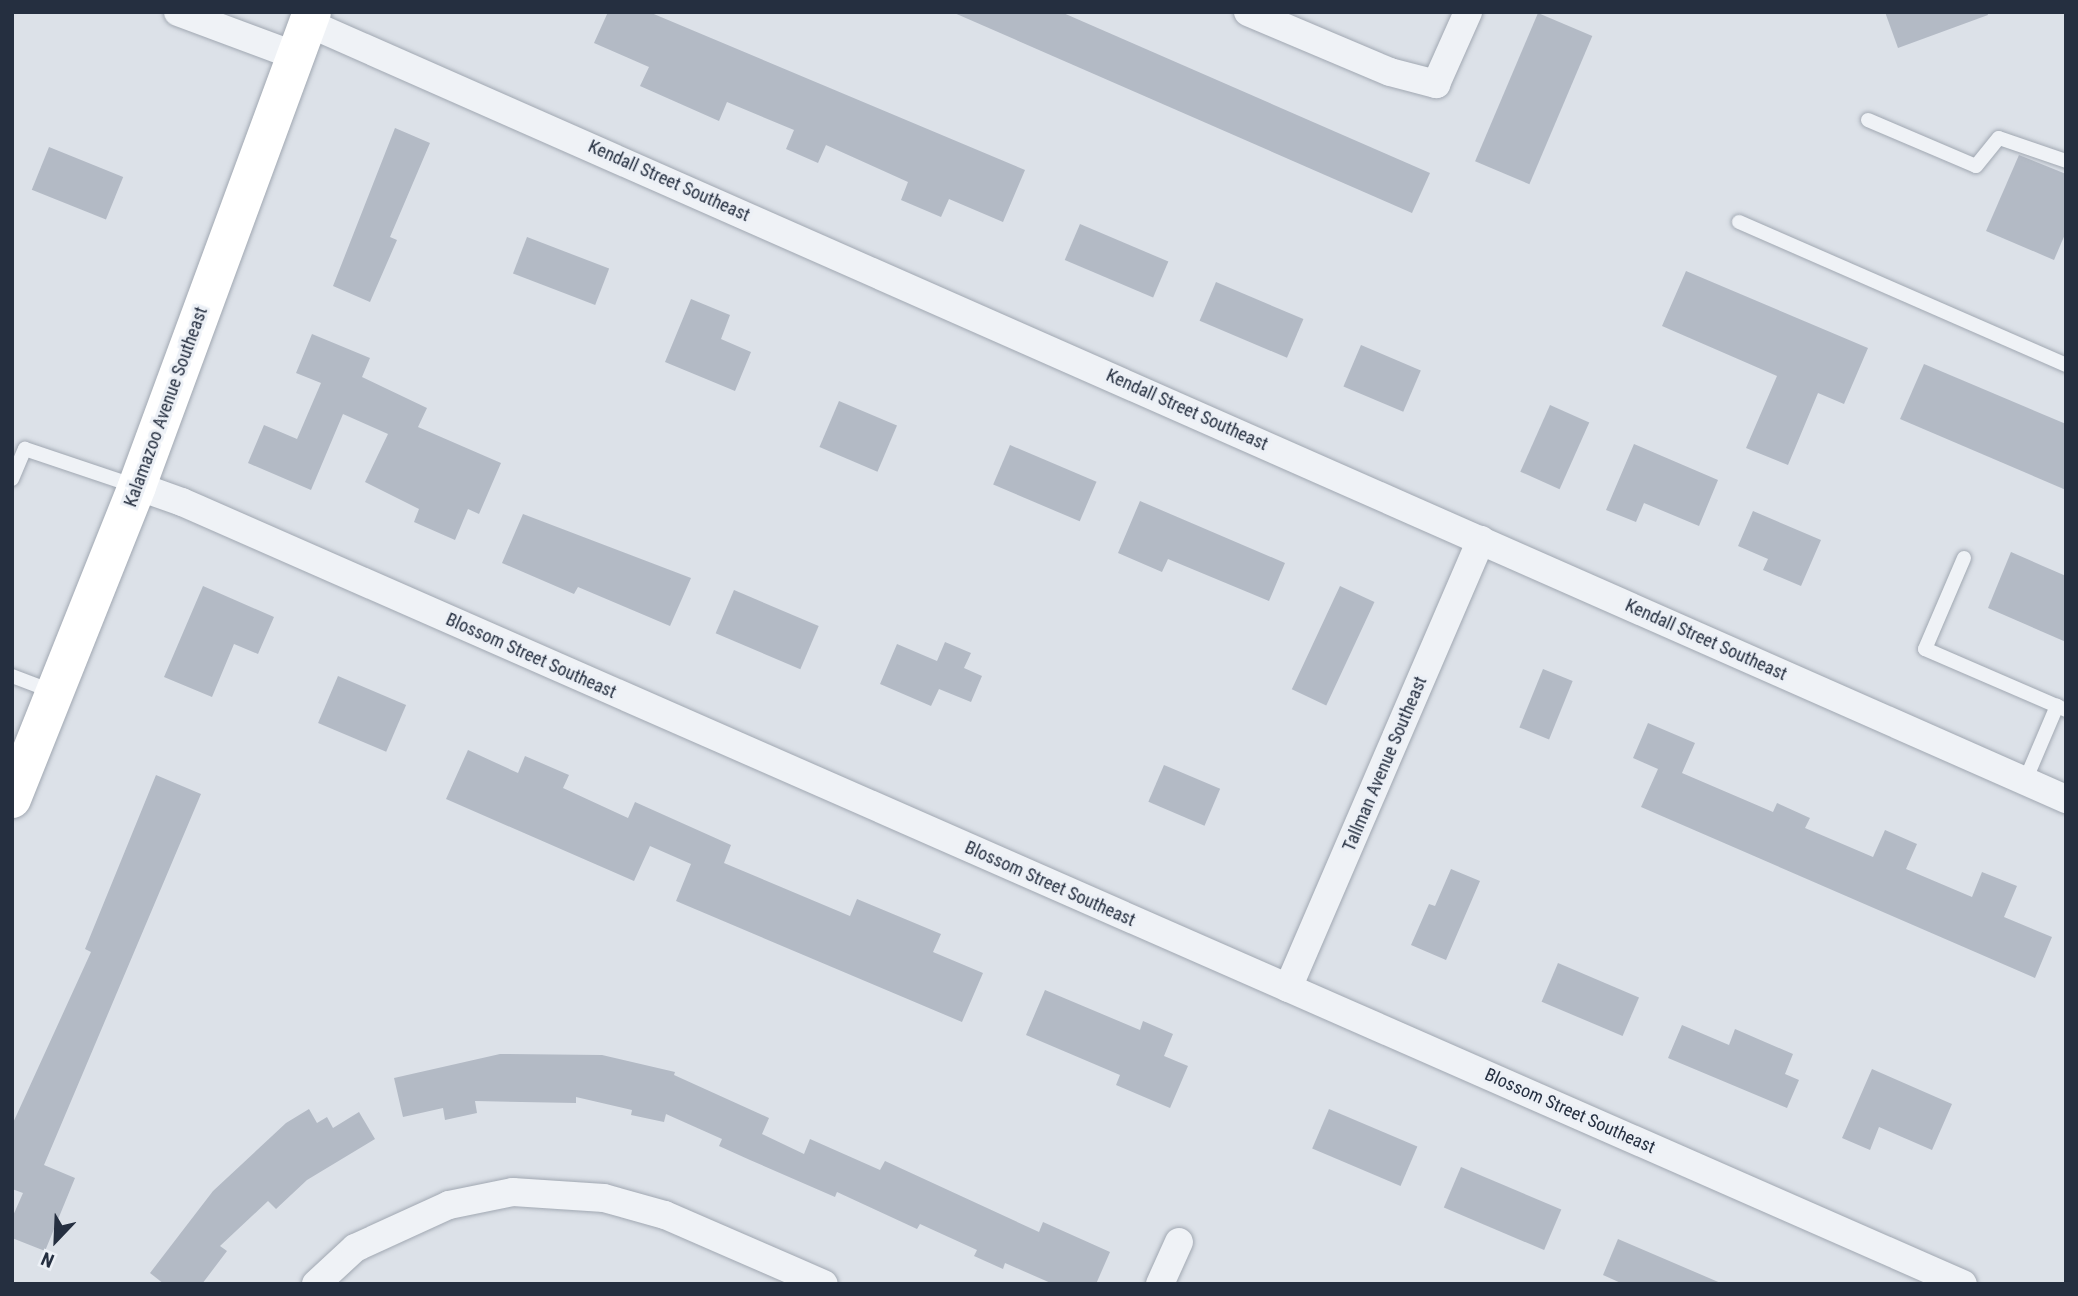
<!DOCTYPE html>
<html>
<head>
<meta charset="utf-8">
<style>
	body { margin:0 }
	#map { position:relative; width:2078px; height:1296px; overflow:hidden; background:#dce1e8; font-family:"Roboto Condensed",sans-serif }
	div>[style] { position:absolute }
	.building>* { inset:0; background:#b3bac5; transform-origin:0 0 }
	.roads { filter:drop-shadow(0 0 2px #a1a8b2) drop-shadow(0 0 2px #a1a8b2) }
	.service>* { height:14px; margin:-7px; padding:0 7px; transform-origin:7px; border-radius:7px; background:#eff2f6 }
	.minor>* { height:28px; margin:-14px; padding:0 14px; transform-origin:14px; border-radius:14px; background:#eff2f6 }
	.secondary>* { height:38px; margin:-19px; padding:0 19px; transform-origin:19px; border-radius:19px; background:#fff }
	span { translate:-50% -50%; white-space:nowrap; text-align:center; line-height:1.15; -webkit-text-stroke:6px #ecf0f6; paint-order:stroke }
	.street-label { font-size:18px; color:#252f40 }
	.frame { position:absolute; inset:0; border:14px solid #252f40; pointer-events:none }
	.north { position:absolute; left:21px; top:1205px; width:70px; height:70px; -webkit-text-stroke:5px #ecf0f6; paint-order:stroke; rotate:203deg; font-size:19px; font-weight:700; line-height:28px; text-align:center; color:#252f40 }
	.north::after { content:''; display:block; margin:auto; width:24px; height:32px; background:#252f40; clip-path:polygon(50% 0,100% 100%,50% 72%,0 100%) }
</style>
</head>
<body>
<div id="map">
	<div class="building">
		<div style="clip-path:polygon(608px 12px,649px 12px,1025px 170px,1003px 222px,949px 199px,941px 217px,901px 200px,908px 182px,826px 145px,818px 163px,786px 149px,794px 130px,727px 102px,719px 121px,640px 86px,649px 67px,594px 43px)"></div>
		<div style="clip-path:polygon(952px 12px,1061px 12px,1430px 173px,1412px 213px)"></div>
		<div style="clip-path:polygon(1885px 12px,1987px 12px,1988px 15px,1898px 48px)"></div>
		<div style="left:1538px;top:13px;width:59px;height:161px;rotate:23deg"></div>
		<div style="clip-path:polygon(395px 128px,430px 143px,390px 237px,397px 240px,370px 302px,333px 286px)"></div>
		<div style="left:49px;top:147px;width:80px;height:46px;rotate:22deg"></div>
		<div style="clip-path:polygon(2019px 155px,2066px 174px,2066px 232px,2054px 260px,1986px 231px)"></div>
		<div style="left:1080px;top:224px;width:96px;height:39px;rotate:23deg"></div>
		<div style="left:527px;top:237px;width:88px;height:39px;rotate:21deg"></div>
		<div style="clip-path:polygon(1686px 271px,1868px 348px,1844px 404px,1818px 393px,1788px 465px,1746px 448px,1777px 376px,1662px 326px)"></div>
		<div style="left:1216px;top:282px;width:95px;height:42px;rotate:23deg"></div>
		<div style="clip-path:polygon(691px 299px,730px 315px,721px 339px,751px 352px,735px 391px,665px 362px)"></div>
		<div style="clip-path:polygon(312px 334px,370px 358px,362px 377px,427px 408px,418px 427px,501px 463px,479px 514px,468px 509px,455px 540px,414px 522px,419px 509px,365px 482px,388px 434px,343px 414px,311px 490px,248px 463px,264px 425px,297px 439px,321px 383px,296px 373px)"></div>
		<div style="left:1361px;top:345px;width:65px;height:45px;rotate:23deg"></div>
		<div style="clip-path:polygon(1924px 364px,2066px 424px,2066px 490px,1900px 419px)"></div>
		<div style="left:839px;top:401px;width:63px;height:50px;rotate:23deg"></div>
		<div style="left:1550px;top:405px;width:43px;height:73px;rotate:24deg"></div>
		<div style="clip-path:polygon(1634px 444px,1718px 480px,1699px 526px,1644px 503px,1636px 522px,1606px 510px)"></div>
		<div style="left:1010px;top:445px;width:94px;height:43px;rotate:23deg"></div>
		<div style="clip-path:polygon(1140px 501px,1285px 563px,1269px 601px,1168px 559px,1162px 572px,1118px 553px)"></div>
		<div style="clip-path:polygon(1753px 511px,1821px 540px,1801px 586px,1763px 570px,1768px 559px,1738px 546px)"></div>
		<div style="clip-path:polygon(523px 514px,691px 578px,670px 626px,578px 587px,574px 594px,502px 563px)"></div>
		<div style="clip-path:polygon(2011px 552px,2066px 576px,2066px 642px,1988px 608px)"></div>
		<div style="clip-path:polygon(203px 586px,274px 617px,258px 654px,234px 644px,212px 697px,164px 677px)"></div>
		<div style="left:1340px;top:586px;width:38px;height:114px;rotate:25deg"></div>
		<div style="left:734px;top:590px;width:92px;height:47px;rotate:23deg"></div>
		<div style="clip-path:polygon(945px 642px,971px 653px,964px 668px,982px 676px,971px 702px,939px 689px,931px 706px,880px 684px,897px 644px,937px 661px)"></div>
		<div style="left:1543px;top:669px;width:32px;height:63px;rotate:22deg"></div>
		<div style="left:338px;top:676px;width:74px;height:51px;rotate:23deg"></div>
		<div style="clip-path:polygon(1648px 723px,1695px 743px,1682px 773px,1773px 812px,1777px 803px,1810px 818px,1805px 828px,1873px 857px,1885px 830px,1917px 844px,1906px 869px,1972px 897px,1982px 872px,2017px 886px,2004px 917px,2052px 937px,2035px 978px,1641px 807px,1658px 769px,1633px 758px)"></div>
		<div style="clip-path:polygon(468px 750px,518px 773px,525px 756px,569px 775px,563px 788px,628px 818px,635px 802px,731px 845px,724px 863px,850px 916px,857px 899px,941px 934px,933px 952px,983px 973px,962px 1022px,676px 901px,691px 864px,650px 846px,634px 881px,446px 799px)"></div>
		<div style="left:1164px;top:765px;width:61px;height:40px;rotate:23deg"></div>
		<div style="clip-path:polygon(156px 775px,201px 794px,44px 1165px,75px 1178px,45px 1251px,12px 1238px,12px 1218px,23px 1193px,12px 1189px,12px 1125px,91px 952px,85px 949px)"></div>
		<div style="clip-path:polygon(1451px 869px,1480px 881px,1446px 960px,1411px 945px,1429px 904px,1435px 906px)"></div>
		<div style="left:1558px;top:963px;width:88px;height:42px;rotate:23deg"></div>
		<div style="clip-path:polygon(1045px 990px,1140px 1030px,1143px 1021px,1173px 1034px,1164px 1056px,1188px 1066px,1170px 1108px,1116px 1085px,1120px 1075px,1026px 1035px)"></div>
		<div style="clip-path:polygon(1682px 1025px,1729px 1045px,1735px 1029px,1793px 1054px,1785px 1074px,1799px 1080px,1787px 1108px,1668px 1058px)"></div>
		<div style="clip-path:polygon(500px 1054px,602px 1055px,675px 1072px,674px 1075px,769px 1118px,762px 1134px,804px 1154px,810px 1139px,880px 1170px,885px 1161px,1039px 1232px,1043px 1222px,1110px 1252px,1096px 1284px,1053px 1284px,1005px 1263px,1003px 1269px,974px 1256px,977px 1250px,920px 1224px,917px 1229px,837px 1192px,835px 1197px,750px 1160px,719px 1146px,722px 1139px,666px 1114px,664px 1122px,631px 1115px,632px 1110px,576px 1097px,576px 1103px,475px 1101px,477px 1113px,445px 1120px,443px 1108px,403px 1117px,394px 1078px)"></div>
		<div style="clip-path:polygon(1872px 1069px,1952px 1104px,1932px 1150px,1879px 1127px,1870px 1150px,1842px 1138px)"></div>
		<div style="clip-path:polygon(309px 1109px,317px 1123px,327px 1117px,333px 1128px,359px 1112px,375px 1139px,307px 1180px,276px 1209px,268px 1201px,220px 1246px,227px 1251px,202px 1284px,164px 1284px,150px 1273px,213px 1191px,286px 1123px)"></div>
		<div style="left:1329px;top:1109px;width:96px;height:43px;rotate:23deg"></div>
		<div style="left:1461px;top:1167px;width:109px;height:44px;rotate:23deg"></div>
		<div style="clip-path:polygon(1618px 1239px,1723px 1284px,1623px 1284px,1603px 1275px)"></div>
	</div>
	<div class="roads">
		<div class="service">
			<div style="left:1868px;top:120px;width:117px;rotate:23.1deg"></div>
			<div style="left:1976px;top:166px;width:36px;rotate:-51deg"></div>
			<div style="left:1999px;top:138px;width:71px;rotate:18.9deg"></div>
			<div style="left:1739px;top:222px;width:357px;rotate:23.6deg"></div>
			<div style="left:12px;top:479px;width:33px;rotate:-67deg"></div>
			<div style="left:25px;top:449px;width:116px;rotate:18.6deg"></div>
			<div style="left:1964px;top:558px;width:99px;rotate:113.2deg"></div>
			<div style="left:1925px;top:649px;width:154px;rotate:23.4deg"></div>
			<div style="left:12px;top:676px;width:45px;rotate:20.9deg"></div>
			<div style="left:2025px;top:781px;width:82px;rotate:-66.9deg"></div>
		</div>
		<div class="minor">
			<div style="left:178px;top:12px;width:126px;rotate:20.4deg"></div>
			<div style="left:1248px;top:12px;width:154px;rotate:22.9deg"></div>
			<div style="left:1390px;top:72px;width:48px;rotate:14.6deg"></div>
			<div style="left:1436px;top:84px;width:79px;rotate:-66deg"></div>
			<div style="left:308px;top:23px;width:1922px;rotate:23.82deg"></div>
			<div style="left:137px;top:486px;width:48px;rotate:19.6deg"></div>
			<div style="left:182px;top:502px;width:1945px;rotate:23.71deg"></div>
			<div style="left:1288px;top:988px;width:488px;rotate:-66.7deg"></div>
			<div style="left:316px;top:1284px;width:53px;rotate:-42.7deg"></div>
			<div style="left:355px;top:1248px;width:103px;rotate:-24.6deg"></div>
			<div style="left:449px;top:1205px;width:65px;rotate:-11.5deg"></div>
			<div style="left:513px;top:1192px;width:91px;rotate:3.8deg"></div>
			<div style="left:604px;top:1198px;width:63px;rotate:15.6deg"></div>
			<div style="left:665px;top:1215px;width:173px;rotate:23.5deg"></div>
			<div style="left:1160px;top:1284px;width:46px;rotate:-65.7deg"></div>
		</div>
		<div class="secondary">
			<div style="left:12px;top:799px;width:337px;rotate:-68.2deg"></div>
			<div style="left:137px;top:486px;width:505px;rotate:-69.74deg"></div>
		</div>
	</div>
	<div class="street-label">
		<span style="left:669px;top:181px;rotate:24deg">Kendall Street Southeast</span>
		<span style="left:166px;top:407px;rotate:-70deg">Kalamazoo Avenue Southeast</span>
		<span style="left:1187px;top:410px;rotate:24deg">Kendall Street Southeast</span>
		<span style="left:1706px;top:640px;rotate:24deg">Kendall Street Southeast</span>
		<span style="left:531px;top:656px;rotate:24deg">Blossom Street Southeast</span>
		<span style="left:1385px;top:764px;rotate:-67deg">Tallman Avenue Southeast</span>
		<span style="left:1050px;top:884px;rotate:24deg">Blossom Street Southeast</span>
		<span style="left:1570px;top:1111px;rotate:24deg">Blossom Street Southeast</span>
	</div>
	<div class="frame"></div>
	<div class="north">N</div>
</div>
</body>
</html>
